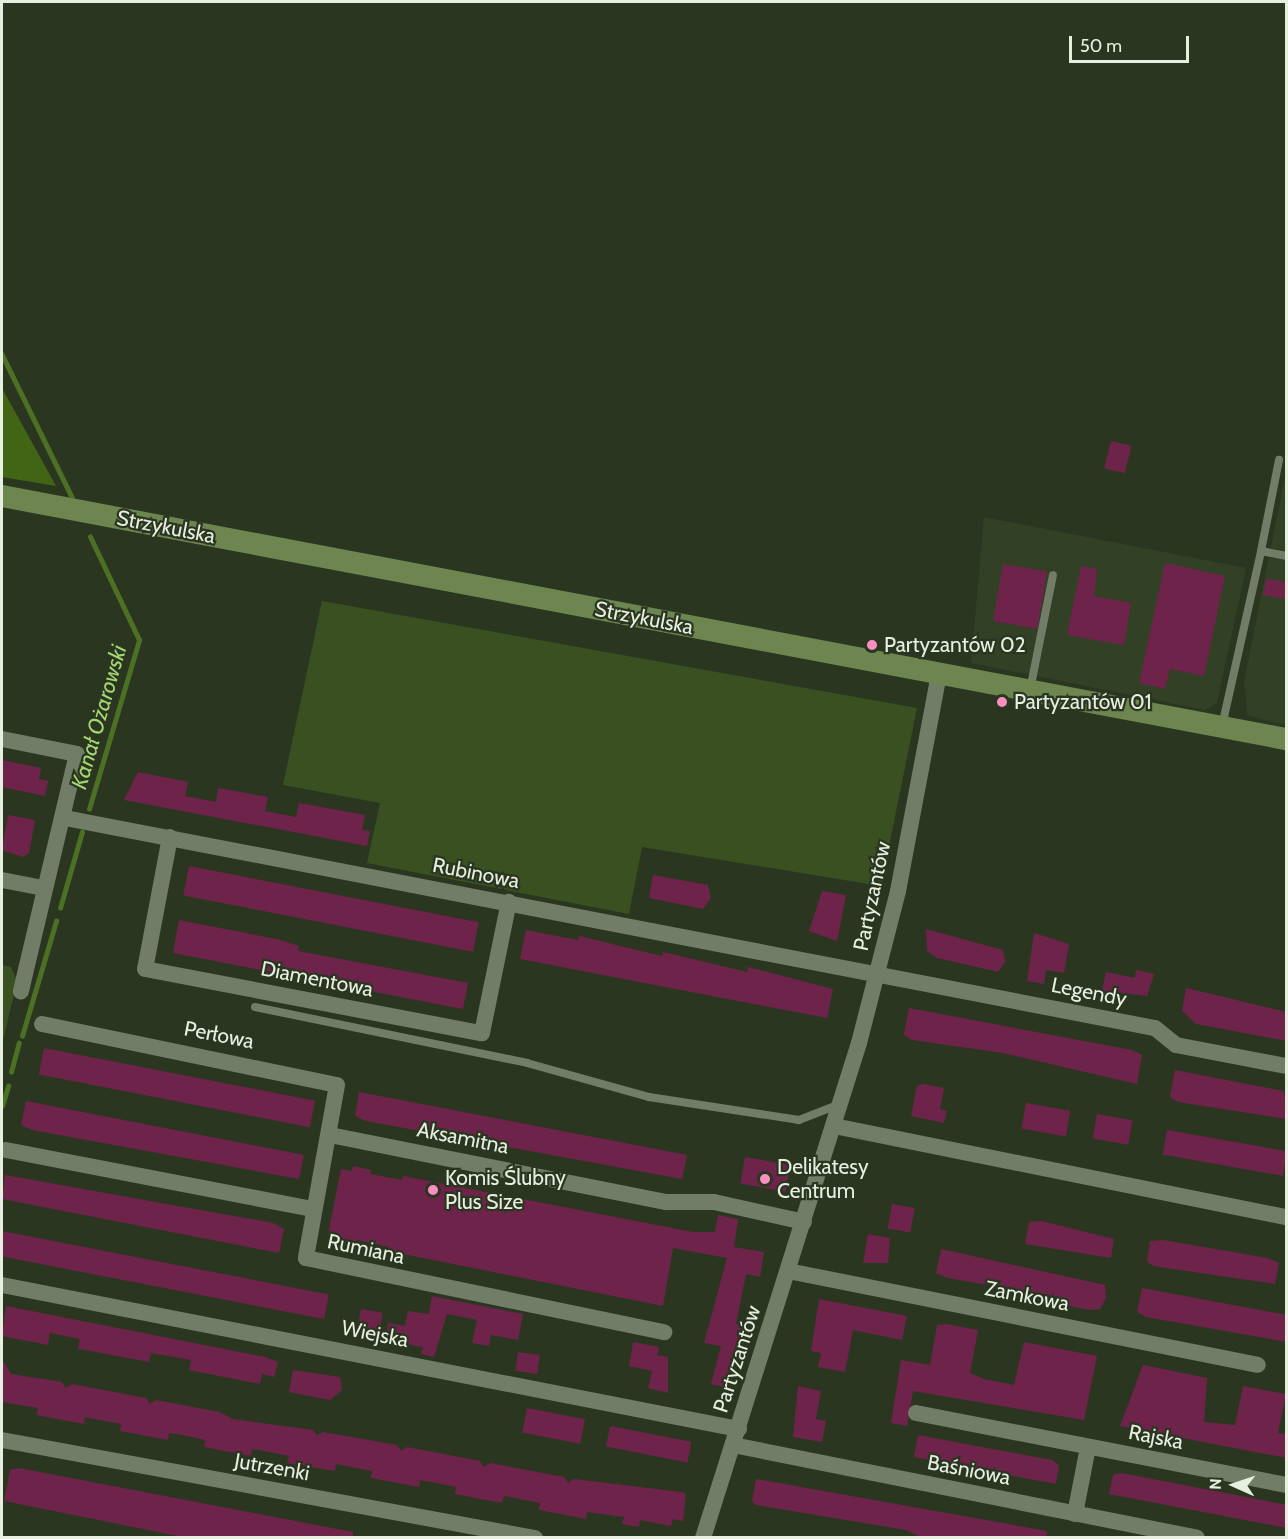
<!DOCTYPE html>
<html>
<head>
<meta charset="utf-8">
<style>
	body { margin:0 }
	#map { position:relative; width:1288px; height:1539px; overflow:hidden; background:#2b3621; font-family:Cabin,sans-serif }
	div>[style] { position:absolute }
	.built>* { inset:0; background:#324025 }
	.green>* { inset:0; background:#395120 }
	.forest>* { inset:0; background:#416415 }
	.stream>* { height:4.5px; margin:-2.25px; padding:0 2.25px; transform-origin:2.25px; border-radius:2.25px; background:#4c7024 }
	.building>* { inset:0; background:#6e244a; transform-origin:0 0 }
	.lane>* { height:8px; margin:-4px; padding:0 4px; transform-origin:4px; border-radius:4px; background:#717d66 }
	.street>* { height:16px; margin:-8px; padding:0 8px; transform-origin:8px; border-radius:8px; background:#717d66 }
	.secondary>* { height:22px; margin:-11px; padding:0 11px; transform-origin:11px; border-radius:11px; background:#6d8650 }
	.dots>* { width:16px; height:16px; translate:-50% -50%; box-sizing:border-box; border:3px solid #2b3621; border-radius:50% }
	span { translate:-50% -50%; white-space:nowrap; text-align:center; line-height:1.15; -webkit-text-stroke:4.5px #2b3621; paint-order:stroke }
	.street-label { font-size:21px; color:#e7efe1 }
	.poi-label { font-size:21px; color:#e7efe1 }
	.left { translate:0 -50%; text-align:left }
	.water-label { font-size:22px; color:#a4d771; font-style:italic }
	.frame { position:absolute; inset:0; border:3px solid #e7efe1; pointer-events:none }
	.north { position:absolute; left:1204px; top:1455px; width:60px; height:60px; -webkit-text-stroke:4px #2b3621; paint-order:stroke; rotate:273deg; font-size:16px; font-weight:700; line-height:24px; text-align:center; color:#e7efe1 }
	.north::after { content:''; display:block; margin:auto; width:21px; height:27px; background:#e7efe1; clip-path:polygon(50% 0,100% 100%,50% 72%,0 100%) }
	.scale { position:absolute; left:1069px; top:36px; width:120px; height:27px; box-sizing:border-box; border:3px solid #e7efe1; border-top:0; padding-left:8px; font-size:18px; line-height:21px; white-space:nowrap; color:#e7efe1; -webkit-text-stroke:4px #2b3621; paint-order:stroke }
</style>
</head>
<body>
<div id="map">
	<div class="built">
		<div style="clip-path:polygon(1286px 472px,1286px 725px,1248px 716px,1244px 682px)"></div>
		<div style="clip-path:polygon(984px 517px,1246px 568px,1217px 703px,1205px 710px,971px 663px)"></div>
	</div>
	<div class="green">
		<div style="clip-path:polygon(322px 601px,917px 708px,881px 886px,642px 847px,629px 914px,367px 863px,380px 803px,283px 785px)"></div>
		<div style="clip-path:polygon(2px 965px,11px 967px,17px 981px,3px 1041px)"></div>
	</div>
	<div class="forest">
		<div style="clip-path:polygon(2px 388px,56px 486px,2px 477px)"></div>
	</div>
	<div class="stream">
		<div style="left:2px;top:354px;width:159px;rotate:63.9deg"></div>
		<div style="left:89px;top:809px;width:176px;rotate:-73.5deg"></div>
		<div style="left:139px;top:640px;width:114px;rotate:-115.4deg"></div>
		<div style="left:60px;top:908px;width:79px;rotate:-73.9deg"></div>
		<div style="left:22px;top:1036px;width:120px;rotate:-73.5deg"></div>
		<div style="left:11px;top:1072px;width:30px;rotate:-75deg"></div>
		<div style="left:2px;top:1106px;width:21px;rotate:-73deg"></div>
	</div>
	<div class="building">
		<div style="left:1111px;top:441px;width:21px;height:28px;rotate:14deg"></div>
		<div style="clip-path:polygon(1165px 563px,1225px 576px,1204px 676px,1170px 669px,1165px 689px,1139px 683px)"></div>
		<div style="left:1003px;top:564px;width:45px;height:58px;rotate:10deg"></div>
		<div style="clip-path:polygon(1081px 566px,1097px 569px,1094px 596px,1131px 603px,1124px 645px,1067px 635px)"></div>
		<div style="clip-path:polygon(1266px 579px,1287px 582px,1287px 599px,1263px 595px)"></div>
		<div style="clip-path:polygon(2px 760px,41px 768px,39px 779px,48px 781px,45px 796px,2px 787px)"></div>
		<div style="clip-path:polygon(138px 772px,188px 782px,185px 796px,216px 802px,218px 788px,268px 797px,265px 811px,296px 817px,299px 803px,365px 815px,362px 830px,370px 831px,367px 846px,124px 800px)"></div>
		<div style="clip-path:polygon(8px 815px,35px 820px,29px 853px,23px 857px,2px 850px)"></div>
		<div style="left:189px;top:866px;width:295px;height:30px;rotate:11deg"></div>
		<div style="clip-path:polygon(653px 875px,708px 885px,711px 898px,703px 909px,649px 898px)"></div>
		<div style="clip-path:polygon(822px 891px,846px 895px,837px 941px,809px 931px)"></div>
		<div style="clip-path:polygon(179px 920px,281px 940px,299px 946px,298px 951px,468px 983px,463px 1009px,173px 953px)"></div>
		<div style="clip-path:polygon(926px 929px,1003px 950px,1005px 962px,998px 972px,937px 958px,927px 951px)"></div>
		<div style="clip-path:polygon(526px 930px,578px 940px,579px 936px,662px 956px,663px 952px,747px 972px,748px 967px,833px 989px,827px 1018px,520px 959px)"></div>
		<div style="clip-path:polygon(1034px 933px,1069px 944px,1064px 973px,1046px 970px,1044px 984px,1027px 981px)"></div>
		<div style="clip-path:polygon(1136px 970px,1154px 974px,1147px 996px,1102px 991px,1106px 972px,1135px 978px)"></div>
		<div style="clip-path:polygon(1186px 988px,1287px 1012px,1287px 1041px,1196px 1024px,1182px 1011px)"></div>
		<div style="clip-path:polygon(909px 1008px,1132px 1050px,1142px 1055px,1137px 1084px,1003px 1053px,912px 1040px,904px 1035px)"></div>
		<div style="left:44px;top:1048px;width:276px;height:27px;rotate:11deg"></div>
		<div style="clip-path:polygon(1175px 1070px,1284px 1091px,1287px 1119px,1178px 1102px,1170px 1097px)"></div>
		<div style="clip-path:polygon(923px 1084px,944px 1088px,940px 1109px,947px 1111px,944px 1123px,911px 1116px,917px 1086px)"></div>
		<div style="clip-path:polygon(359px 1092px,687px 1155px,682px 1179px,366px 1121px,355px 1116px)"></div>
		<div style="clip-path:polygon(26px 1101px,304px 1155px,299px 1179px,32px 1130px,21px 1125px)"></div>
		<div style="left:1026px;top:1103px;width:45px;height:26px;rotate:10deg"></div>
		<div style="left:1097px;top:1114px;width:36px;height:25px;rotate:10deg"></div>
		<div style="left:1167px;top:1130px;width:122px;height:25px;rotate:10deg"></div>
		<div style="left:745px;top:1157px;width:46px;height:27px;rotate:10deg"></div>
		<div style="clip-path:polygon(353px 1166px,371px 1170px,370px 1174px,402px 1180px,403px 1176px,693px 1232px,715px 1232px,718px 1215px,738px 1219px,734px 1247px,764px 1252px,760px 1277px,746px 1274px,736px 1324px,744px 1325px,730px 1389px,711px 1384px,721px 1346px,704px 1343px,727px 1258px,673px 1248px,663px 1306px,388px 1251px,389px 1247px,357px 1240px,356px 1245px,338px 1242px,339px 1237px,328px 1235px,341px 1169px,352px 1171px)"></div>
		<div style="clip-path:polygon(5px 1175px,273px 1223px,284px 1229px,279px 1253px,2px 1199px)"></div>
		<div style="left:892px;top:1204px;width:23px;height:25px;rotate:10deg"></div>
		<div style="clip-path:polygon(1042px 1221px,1114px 1239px,1111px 1258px,1025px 1244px,1029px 1222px)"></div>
		<div style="left:2px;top:1231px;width:333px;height:25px;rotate:11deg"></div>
		<div style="clip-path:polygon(868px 1234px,890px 1238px,888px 1263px,863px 1263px)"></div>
		<div style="clip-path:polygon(1163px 1240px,1267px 1258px,1279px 1263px,1275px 1284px,1153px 1266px,1147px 1261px,1150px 1241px)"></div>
		<div style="clip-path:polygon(941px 1249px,1105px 1285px,1106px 1298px,1100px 1309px,1090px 1310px,1048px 1302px,1039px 1294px,948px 1278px,936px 1273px)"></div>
		<div style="clip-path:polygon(1142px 1288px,1287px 1315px,1287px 1342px,1146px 1317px,1137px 1312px)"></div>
		<div style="clip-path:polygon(432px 1296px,523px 1314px,518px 1340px,491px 1335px,489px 1346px,472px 1343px,477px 1320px,447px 1314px,434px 1357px,421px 1354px,423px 1347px,386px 1341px,388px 1323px,405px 1326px,408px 1311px,429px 1314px)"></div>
		<div style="clip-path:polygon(819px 1299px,907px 1316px,902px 1340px,853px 1330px,845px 1372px,818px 1367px,821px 1353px,811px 1351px)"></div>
		<div style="clip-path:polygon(6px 1306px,265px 1357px,278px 1362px,274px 1377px,262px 1374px,260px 1384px,189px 1370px,191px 1360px,151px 1353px,149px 1362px,96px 1352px,78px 1349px,80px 1339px,50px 1333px,48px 1345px,2px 1336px)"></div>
		<div style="left:361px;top:1309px;width:22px;height:18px;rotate:10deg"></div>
		<div style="clip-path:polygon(946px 1324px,978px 1330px,970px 1373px,984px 1379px,1014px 1385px,1024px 1342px,1097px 1356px,1084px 1420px,913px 1391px,907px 1426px,891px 1423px,901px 1360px,930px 1365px,937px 1325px)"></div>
		<div style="clip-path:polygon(633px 1342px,659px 1347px,657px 1355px,668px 1357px,668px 1393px,648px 1388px,652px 1371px,629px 1366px)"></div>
		<div style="left:518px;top:1352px;width:22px;height:19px;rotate:8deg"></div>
		<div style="clip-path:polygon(2px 1359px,11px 1374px,62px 1382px,66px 1388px,72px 1384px,146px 1398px,150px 1404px,156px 1400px,219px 1412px,233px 1419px,313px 1430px,317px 1435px,323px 1432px,397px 1445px,401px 1451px,407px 1447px,480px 1461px,484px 1467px,490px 1463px,564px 1477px,568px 1483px,574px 1479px,681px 1492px,686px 1494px,683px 1521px,673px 1519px,671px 1526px,640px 1520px,639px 1527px,622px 1524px,624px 1517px,587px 1512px,586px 1519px,539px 1510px,540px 1503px,515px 1498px,504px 1496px,502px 1503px,455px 1494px,456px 1487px,431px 1482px,420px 1480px,419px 1487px,371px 1478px,372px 1471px,336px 1464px,335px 1471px,287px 1463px,289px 1456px,264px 1451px,252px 1449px,251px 1456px,204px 1447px,205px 1440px,182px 1435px,169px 1433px,168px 1440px,120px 1431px,121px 1424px,99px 1420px,85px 1417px,84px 1424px,36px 1415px,38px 1408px,2px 1402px)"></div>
		<div style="clip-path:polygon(1143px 1365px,1207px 1378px,1204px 1422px,1235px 1425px,1243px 1386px,1286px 1394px,1278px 1433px,1287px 1434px,1287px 1458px,1120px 1426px)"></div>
		<div style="clip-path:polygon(293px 1370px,340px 1377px,342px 1390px,330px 1400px,289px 1392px)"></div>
		<div style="clip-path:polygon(798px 1386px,821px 1391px,816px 1419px,826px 1421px,822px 1442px,793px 1437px)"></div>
		<div style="left:527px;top:1408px;width:59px;height:25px;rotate:11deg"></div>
		<div style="left:610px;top:1426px;width:83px;height:21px;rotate:11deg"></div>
		<div style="clip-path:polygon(918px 1435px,1052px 1460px,1059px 1465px,1056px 1484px,914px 1457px)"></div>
		<div style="clip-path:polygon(19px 1468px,353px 1532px,353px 1538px,188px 1538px,4px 1501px,10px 1470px)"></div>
		<div style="clip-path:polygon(1121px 1473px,1287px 1505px,1287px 1528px,1109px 1494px,1113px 1475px)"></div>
		<div style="clip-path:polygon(756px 1479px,1047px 1531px,1046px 1538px,922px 1538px,906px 1530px,756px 1505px,752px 1501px)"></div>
	</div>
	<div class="lane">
		<div style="left:1261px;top:551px;width:93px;rotate:-78.8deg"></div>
		<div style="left:1030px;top:690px;width:117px;rotate:-78.7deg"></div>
		<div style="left:1222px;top:726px;width:179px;rotate:-77.4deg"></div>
		<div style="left:1261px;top:551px;width:25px;rotate:11deg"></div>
		<div style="left:255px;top:1007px;width:278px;rotate:11.6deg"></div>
		<div style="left:527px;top:1063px;width:127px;rotate:15.6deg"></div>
		<div style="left:649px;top:1097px;width:152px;rotate:8.7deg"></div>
		<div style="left:799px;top:1120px;width:44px;rotate:-21.3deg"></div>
	</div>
	<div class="street">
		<div style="left:2px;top:739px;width:76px;rotate:11.3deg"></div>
		<div style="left:77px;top:754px;width:244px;rotate:103.3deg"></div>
		<div style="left:65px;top:818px;width:1110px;rotate:10.91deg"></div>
		<div style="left:1155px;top:1028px;width:27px;rotate:39deg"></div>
		<div style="left:1176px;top:1045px;width:112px;rotate:10.8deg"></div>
		<div style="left:170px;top:837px;width:134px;rotate:100.7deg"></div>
		<div style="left:145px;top:969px;width:343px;rotate:10.8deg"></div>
		<div style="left:482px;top:1033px;width:134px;rotate:-78.4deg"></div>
		<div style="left:2px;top:880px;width:42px;rotate:11deg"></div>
		<div style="left:42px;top:1024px;width:301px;rotate:11.7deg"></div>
		<div style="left:337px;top:1085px;width:176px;rotate:100.2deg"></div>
		<div style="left:306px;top:1258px;width:366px;rotate:11.7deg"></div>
		<div style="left:834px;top:1126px;width:461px;rotate:11.4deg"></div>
		<div style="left:330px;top:1135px;width:343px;rotate:11.3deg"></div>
		<div style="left:666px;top:1202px;width:48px"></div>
		<div style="left:714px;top:1202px;width:92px;rotate:12.5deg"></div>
		<div style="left:6px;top:1150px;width:312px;rotate:10.9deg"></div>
		<div style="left:788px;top:1271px;width:479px;rotate:11.3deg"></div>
		<div style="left:2px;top:1285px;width:751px;rotate:11.06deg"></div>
		<div style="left:916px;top:1413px;width:377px;rotate:11deg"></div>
		<div style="left:2px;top:1440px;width:542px;rotate:10.42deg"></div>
		<div style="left:733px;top:1445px;width:473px;rotate:11.3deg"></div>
		<div style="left:1075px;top:1514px;width:68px;rotate:-79deg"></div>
		<div style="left:703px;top:1538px;width:519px;rotate:-72.51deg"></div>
		<div style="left:859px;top:1043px;width:157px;rotate:-75.6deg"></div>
		<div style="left:898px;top:891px;width:222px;rotate:-79.3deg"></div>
	</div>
	<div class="secondary">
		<div style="left:2px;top:496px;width:1307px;rotate:10.72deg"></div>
	</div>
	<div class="dots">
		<div style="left:872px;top:645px;background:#fc8fc1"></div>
		<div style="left:1002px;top:702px;background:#fc8fc1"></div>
		<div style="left:765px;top:1179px;background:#fc8fc1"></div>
		<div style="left:433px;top:1190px;background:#fc8fc1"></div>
	</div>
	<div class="street-label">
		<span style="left:166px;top:527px;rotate:11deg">Strzykulska</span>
		<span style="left:644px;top:618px;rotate:11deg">Strzykulska</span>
		<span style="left:476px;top:873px;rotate:11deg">Rubinowa</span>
		<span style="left:872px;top:896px;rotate:-78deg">Partyzantów</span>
		<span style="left:317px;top:979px;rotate:11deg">Diamentowa</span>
		<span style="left:1089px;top:992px;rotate:11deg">Legendy</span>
		<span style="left:219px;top:1035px;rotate:11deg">Perłowa</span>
		<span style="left:463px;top:1138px;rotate:11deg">Aksamitna</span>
		<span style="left:366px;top:1249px;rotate:12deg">Rumiana</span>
		<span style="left:1027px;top:1296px;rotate:11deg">Zamkowa</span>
		<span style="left:375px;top:1334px;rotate:11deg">Wiejska</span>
		<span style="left:737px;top:1359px;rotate:-72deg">Partyzantów</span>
		<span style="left:1156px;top:1437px;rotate:11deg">Rajska</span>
		<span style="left:272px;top:1467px;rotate:10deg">Jutrzenki</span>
		<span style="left:969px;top:1470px;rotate:11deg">Baśniowa</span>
	</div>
	<div class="poi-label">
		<span class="left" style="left:884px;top:645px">Partyzantów 02</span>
		<span class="left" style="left:1014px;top:702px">Partyzantów 01</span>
		<span class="left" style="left:777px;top:1179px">Delikatesy<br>Centrum</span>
		<span class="left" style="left:445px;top:1190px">Komis Ślubny<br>Plus Size</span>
	</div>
	<div class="water-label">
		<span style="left:99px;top:717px;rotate:-74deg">Kanał Ożarowski</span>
	</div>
	<div class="frame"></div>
	<div class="north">N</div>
	<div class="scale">50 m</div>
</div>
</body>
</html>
